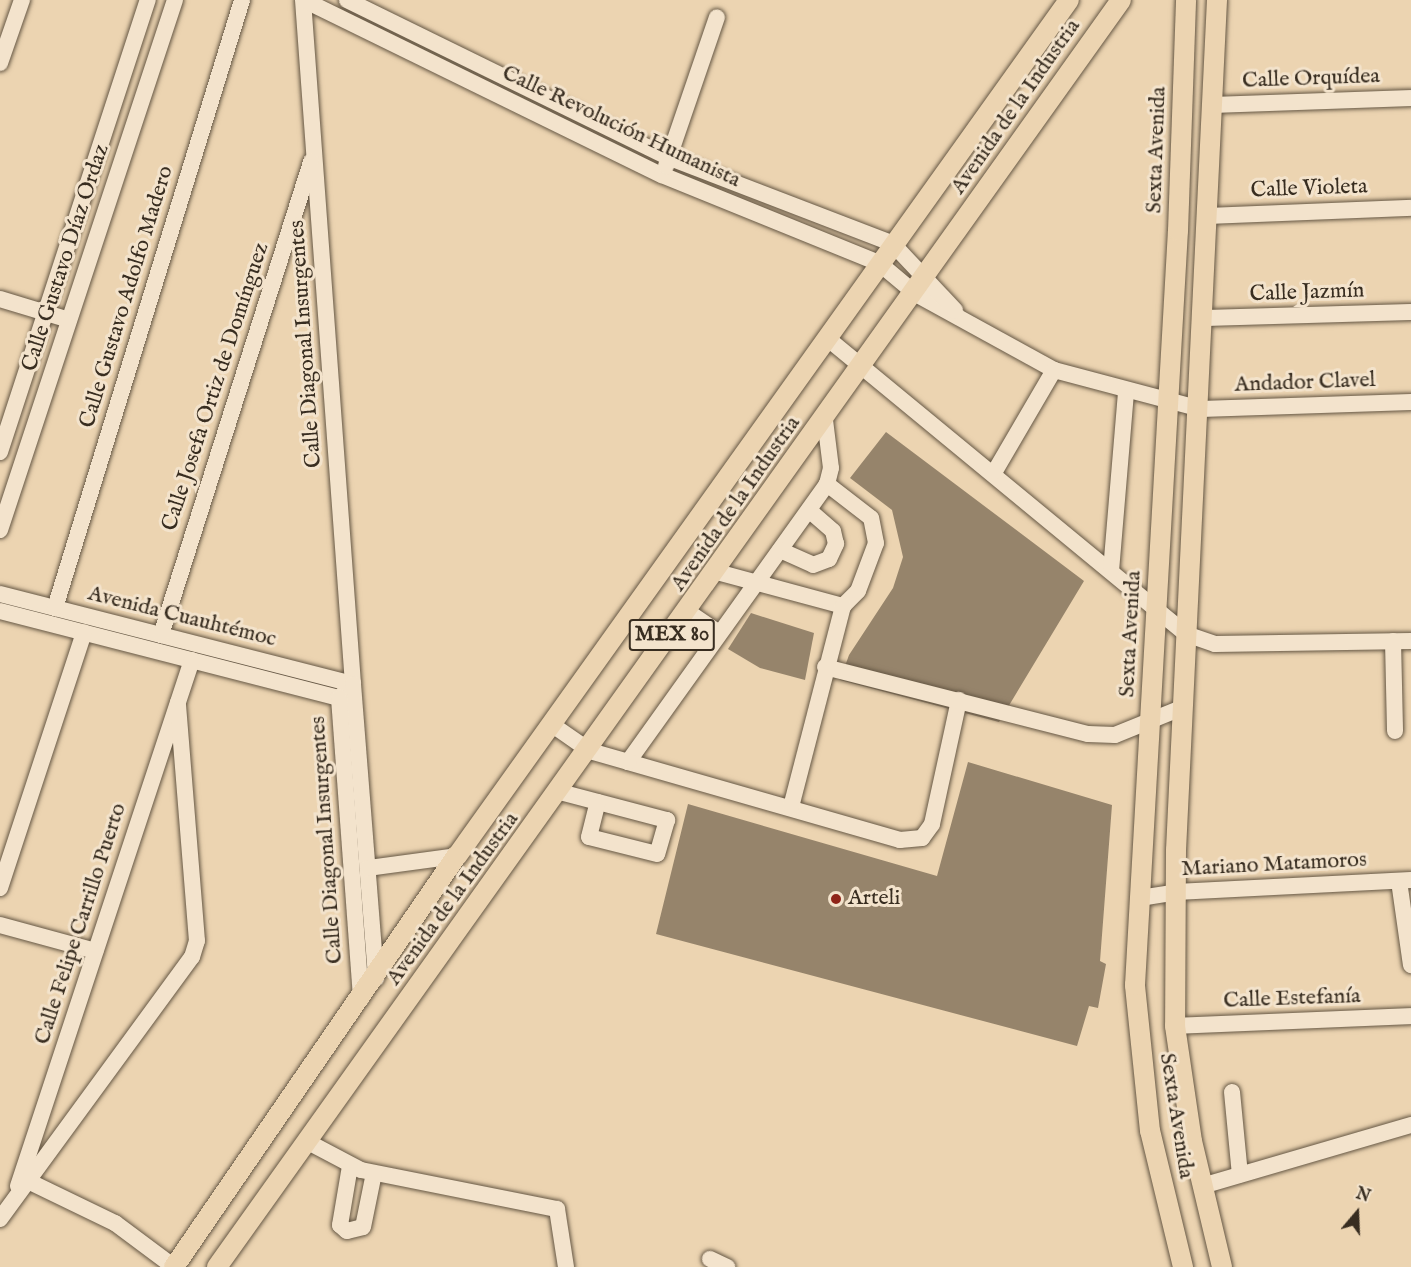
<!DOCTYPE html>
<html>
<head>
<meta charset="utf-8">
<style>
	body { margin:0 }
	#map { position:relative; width:1411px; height:1267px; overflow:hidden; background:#ecd4b1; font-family:"IM FELL English",serif }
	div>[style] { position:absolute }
	.building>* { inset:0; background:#96846b }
	.roads { filter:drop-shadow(0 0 2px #655744) drop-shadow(0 0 2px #655744) }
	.minor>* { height:16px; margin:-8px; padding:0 8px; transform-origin:8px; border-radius:8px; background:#f3e3cc }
	.major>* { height:20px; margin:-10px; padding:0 10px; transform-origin:10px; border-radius:10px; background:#ecd4b1 }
	.dots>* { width:16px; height:16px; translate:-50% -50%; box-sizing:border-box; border:3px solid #f3e3cc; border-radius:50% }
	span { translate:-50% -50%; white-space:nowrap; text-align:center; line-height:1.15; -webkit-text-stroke:6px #f3e3cc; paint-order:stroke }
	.shield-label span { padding:2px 4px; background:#f3e3cc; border:2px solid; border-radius:4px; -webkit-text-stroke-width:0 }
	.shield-label { font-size:21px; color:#382d20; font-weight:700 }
	.street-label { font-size:22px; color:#382d20 }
	.poi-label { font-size:22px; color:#382d20 }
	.left { translate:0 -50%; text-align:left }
	.north { position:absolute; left:1327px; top:1183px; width:60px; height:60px; -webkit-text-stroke:4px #f3e3cc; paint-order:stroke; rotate:19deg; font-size:16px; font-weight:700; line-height:24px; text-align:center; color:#382d20 }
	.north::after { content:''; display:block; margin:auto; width:21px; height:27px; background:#382d20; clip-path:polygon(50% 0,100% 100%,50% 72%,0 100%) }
</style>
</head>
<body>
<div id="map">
	<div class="building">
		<div style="clip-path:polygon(886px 432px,1084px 581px,999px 722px,840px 680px,849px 655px,893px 588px,903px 557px,892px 510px,850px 478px)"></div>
		<div style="clip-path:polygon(751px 613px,814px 633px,805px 680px,760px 668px,728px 649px)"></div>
		<div style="clip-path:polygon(968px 762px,1112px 805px,1100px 961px,1106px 964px,1098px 1008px,1089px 1006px,1077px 1046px,656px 934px,688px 804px,937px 876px)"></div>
	</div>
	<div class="roads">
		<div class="minor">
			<div style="left:303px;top:0;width:686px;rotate:85.82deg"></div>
			<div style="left:353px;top:684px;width:20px;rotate:135deg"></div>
			<div style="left:304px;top:0;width:398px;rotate:26.1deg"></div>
			<div style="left:662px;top:175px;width:234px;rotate:22.1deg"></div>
			<div style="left:879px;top:263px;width:48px;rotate:40deg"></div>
			<div style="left:916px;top:294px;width:158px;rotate:28.8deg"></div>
			<div style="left:1054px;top:370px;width:152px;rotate:14.9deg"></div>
			<div style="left:1201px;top:409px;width:210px;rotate:-1.9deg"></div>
			<div style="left:347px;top:0;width:360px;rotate:26.1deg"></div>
			<div style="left:670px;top:158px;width:238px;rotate:21deg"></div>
			<div style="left:892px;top:243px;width:92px;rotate:46.8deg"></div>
			<div style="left:0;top:63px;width:67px;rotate:-70.8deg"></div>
			<div style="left:1213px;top:105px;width:198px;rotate:-2deg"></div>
			<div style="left:666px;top:166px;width:157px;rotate:-71.1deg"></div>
			<div style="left:1209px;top:216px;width:202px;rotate:-2.3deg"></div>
			<div style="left:0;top:299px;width:72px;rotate:16.9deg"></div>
			<div style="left:1205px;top:318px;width:206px;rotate:-1.7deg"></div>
			<div style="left:827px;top:338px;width:465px;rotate:39.5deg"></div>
			<div style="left:1186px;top:634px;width:31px;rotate:19deg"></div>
			<div style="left:1215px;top:644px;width:196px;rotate:-0.9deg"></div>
			<div style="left:825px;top:420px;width:48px;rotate:82.9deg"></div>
			<div style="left:831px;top:468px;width:16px;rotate:104deg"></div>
			<div style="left:827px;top:484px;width:342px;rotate:125.6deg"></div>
			<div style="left:628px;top:762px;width:283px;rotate:16deg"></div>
			<div style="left:900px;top:840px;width:22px;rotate:-5deg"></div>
			<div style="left:922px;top:838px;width:17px;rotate:-54deg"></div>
			<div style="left:932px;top:824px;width:127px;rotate:-77.7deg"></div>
			<div style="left:0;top:452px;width:476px;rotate:-71.9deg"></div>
			<div style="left:995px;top:471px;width:117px;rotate:-59.7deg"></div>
			<div style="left:0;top:530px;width:558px;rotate:-71.73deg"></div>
			<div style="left:780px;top:550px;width:36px;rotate:24deg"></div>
			<div style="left:813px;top:565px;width:17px;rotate:-21deg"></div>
			<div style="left:829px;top:559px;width:17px;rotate:-65deg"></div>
			<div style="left:836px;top:544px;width:13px;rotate:-103deg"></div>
			<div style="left:833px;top:531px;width:32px;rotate:-139deg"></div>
			<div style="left:1111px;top:571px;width:180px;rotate:-85.2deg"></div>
			<div style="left:717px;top:572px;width:131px;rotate:15.1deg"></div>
			<div style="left:843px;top:606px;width:21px;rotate:-45deg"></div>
			<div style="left:858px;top:591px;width:51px;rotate:-69.4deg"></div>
			<div style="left:876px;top:543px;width:25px;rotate:-101deg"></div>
			<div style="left:871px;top:518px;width:56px;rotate:-142.3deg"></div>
			<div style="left:0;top:594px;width:364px;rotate:14.3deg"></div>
			<div style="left:353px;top:684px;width:295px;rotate:85.5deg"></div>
			<div style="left:55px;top:608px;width:636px;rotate:-72.9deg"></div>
			<div style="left:0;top:611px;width:350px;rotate:14.4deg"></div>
			<div style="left:688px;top:612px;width:36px;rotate:34deg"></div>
			<div style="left:161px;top:635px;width:497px;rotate:-72.4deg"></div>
			<div style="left:1393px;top:641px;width:90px;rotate:88.7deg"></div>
			<div style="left:825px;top:667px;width:271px;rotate:14.3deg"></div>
			<div style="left:1088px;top:734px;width:27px;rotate:2deg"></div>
			<div style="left:1115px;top:735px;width:74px;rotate:-22.1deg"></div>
			<div style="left:339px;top:698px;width:301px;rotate:85.8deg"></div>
			<div style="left:554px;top:726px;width:44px;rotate:34.8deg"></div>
			<div style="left:590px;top:751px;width:40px;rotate:16deg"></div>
			<div style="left:560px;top:792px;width:111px;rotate:14.7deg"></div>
			<div style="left:667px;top:820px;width:35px;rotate:106deg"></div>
			<div style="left:657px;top:854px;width:70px;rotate:-166deg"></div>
			<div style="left:589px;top:837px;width:36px;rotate:-76deg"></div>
			<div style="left:791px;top:807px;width:208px;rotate:-75.5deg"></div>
			<div style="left:368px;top:868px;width:90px;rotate:-7.7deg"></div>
			<div style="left:1399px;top:881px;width:85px;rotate:81.9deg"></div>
			<div style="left:0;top:888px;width:269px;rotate:-71.8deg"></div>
			<div style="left:1140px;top:898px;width:36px;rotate:-9deg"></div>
			<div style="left:1176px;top:892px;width:235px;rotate:-2.9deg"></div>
			<div style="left:0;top:925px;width:99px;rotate:15.2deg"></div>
			<div style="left:1175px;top:1026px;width:236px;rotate:-2.4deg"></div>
			<div style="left:1232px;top:1092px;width:83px;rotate:84.5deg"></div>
			<div style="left:308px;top:1142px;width:60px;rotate:27.8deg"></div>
			<div style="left:361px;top:1170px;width:200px;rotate:11.3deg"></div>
			<div style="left:557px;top:1209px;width:59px;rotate:81.2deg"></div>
			<div style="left:350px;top:1166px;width:60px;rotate:99.6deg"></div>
			<div style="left:340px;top:1225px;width:9px;rotate:41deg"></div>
			<div style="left:347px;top:1231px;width:16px;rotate:-14deg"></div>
			<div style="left:363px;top:1227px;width:55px;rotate:-78.5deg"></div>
			<div style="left:28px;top:1181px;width:97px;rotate:25.8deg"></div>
			<div style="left:115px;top:1223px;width:74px;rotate:36.7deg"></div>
			<div style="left:18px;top:1186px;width:554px;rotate:-71.7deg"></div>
			<div style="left:1202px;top:1186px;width:218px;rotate:-16.3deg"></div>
			<div style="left:0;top:1219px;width:325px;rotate:-53.8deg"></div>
			<div style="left:192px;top:957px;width:17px;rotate:-73deg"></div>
			<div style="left:197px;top:941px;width:239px;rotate:-94.6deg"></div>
			<div style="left:710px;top:1259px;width:19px;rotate:25deg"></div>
		</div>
		<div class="major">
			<div style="left:1217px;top:0;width:851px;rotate:92.76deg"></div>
			<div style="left:1176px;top:850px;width:176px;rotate:90.3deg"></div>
			<div style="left:1175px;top:1026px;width:116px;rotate:81.6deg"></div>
			<div style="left:1192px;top:1141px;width:130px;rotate:76.6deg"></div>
			<div style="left:174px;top:1267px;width:499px;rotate:-55.5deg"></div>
			<div style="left:457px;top:856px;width:1052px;rotate:-54.44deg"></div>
			<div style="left:217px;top:1267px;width:1556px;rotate:-54.49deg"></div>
			<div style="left:1183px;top:1267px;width:140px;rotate:-103.6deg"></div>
			<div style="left:1150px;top:1131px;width:147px;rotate:-95.9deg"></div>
			<div style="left:1135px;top:985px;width:755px;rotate:-86.74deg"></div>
			<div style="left:1178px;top:231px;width:231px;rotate:-88deg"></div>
		</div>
	</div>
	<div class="dots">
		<div style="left:836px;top:899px;background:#8f2418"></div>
	</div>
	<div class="shield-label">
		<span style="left:672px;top:635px">MEX 80</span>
	</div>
	<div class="street-label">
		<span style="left:1311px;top:79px;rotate:-2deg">Calle Orquídea</span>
		<span style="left:1016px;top:107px;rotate:-55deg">Avenida de la Industria</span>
		<span style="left:621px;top:127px;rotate:25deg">Calle Revolución Humanista</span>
		<span style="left:1157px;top:150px;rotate:-88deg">Sexta Avenida</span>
		<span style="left:1309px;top:189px;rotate:-2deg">Calle Violeta</span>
		<span style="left:66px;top:258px;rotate:-72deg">Calle Gustavo Díaz Ordaz</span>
		<span style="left:1307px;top:293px;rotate:-2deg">Calle Jazmín</span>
		<span style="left:127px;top:297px;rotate:-73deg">Calle Gustavo Adolfo Madero</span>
		<span style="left:306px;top:344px;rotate:-94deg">Calle Diagonal Insurgentes</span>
		<span style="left:1305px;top:383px;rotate:-2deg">Andador Clavel</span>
		<span style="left:216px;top:387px;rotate:-72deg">Calle Josefa Ortiz de Domínguez</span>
		<span style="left:736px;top:504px;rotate:-55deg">Avenida de la Industria</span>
		<span style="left:182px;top:617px;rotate:14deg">Avenida Cuauhtémoc</span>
		<span style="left:1131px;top:634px;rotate:-87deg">Sexta Avenida</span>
		<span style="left:327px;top:840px;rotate:-94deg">Calle Diagonal Insurgentes</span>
		<span style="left:1274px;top:865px;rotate:-3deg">Mariano Matamoros</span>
		<span style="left:453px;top:899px;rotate:-54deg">Avenida de la Industria</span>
		<span style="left:81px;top:924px;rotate:-72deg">Calle Felipe Carrillo Puerto</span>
		<span style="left:1292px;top:999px;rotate:-2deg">Calle Estefanía</span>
		<span style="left:1176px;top:1116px;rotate:81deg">Sexta Avenida</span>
	</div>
	<div class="poi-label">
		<span class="left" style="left:848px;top:899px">Arteli</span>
	</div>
	<div class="north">N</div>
</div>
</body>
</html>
